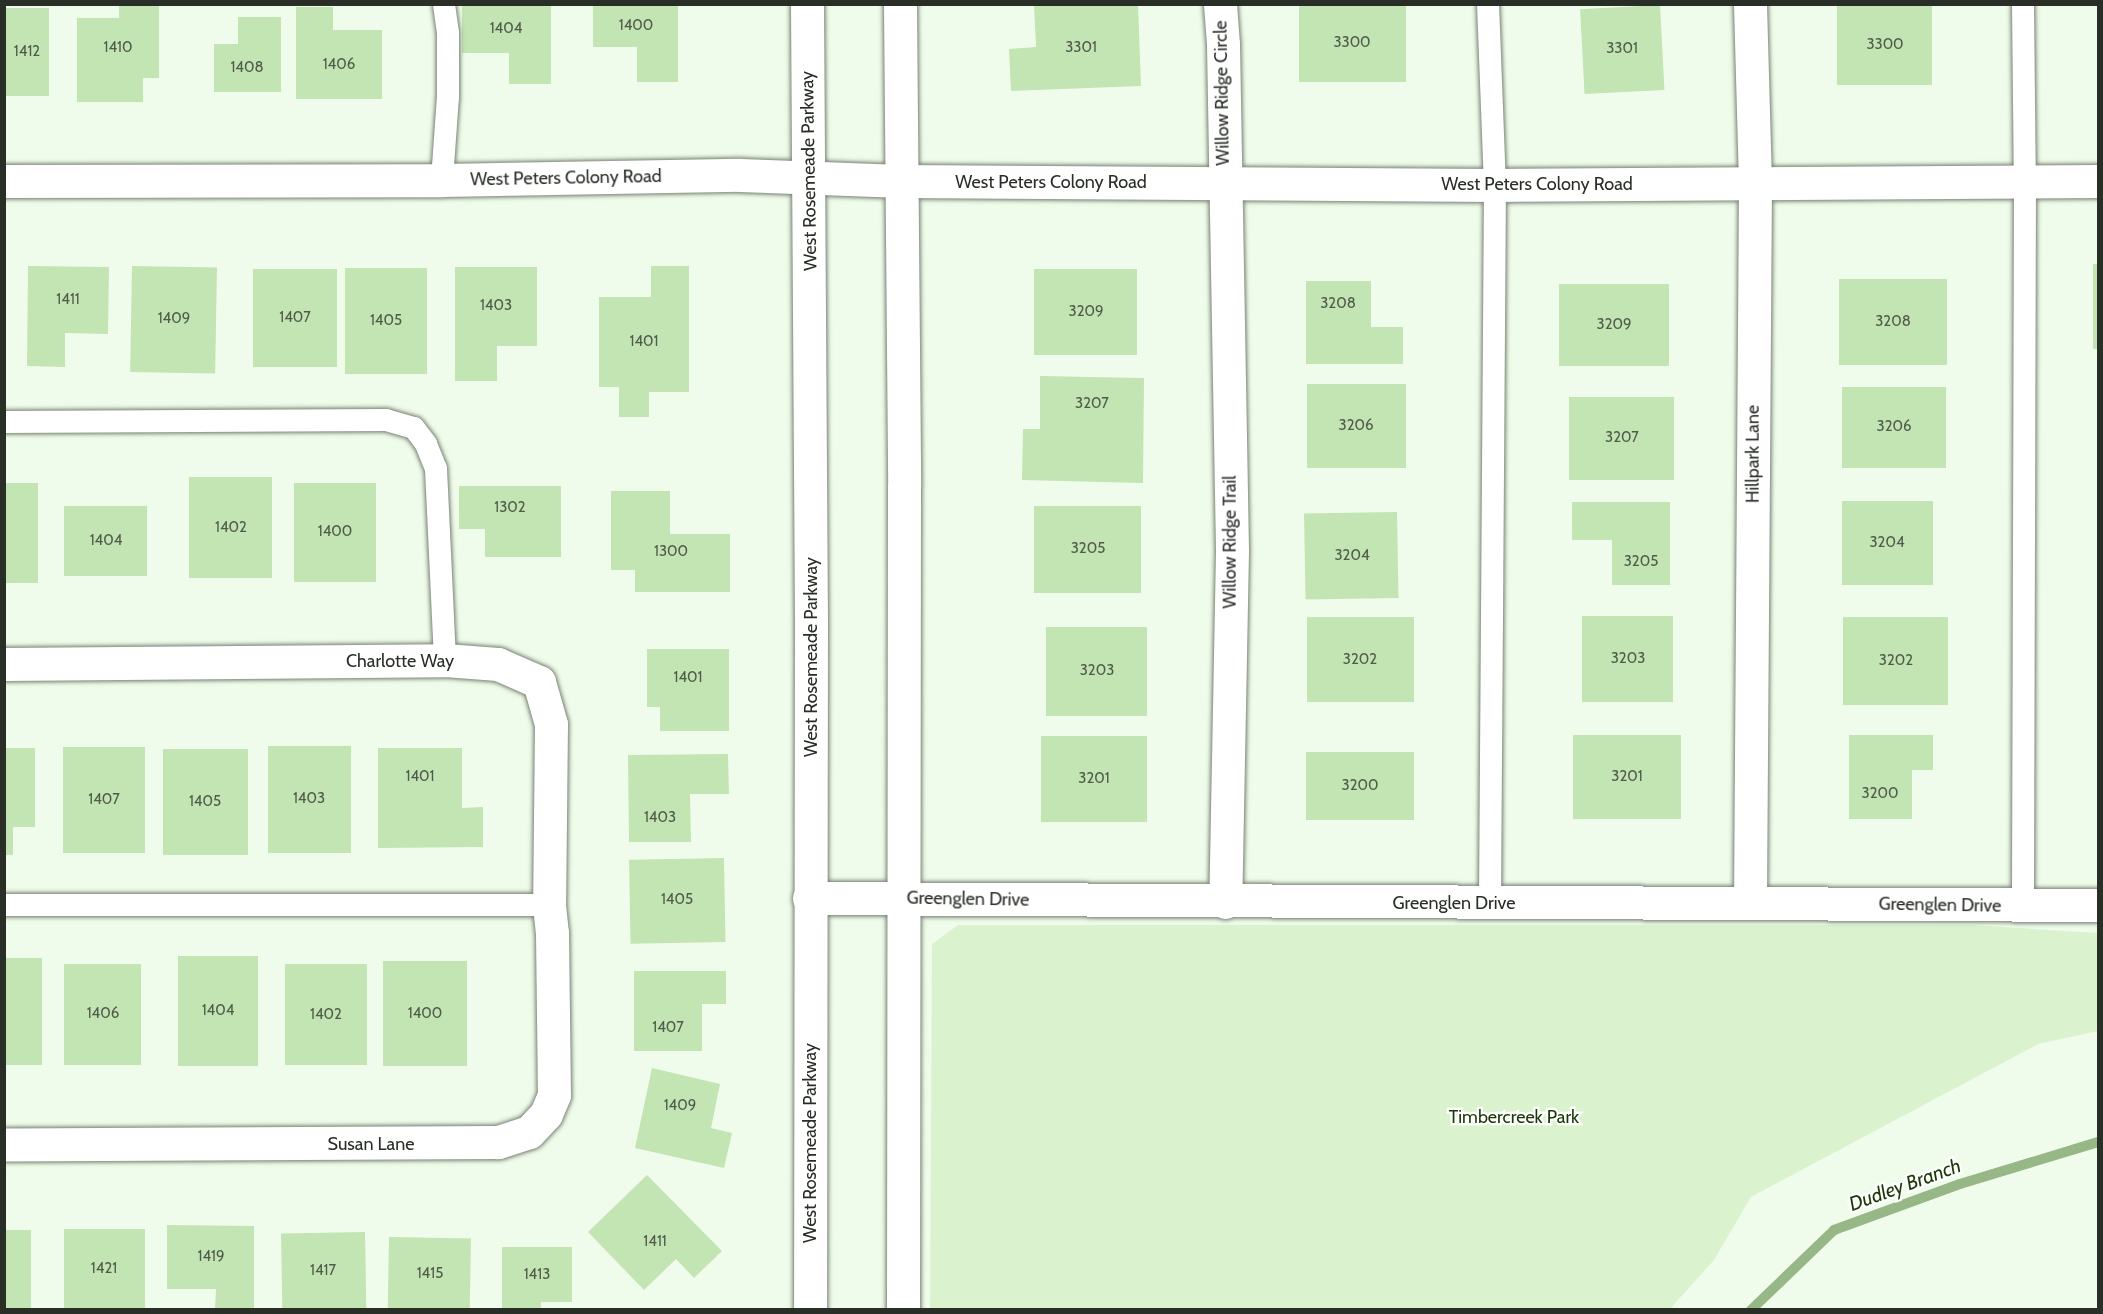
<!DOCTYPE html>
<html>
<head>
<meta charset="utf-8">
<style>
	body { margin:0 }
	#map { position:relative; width:2103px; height:1314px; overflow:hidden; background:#f0fceb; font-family:Cabin,sans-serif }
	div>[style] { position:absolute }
	.green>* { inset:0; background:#daf3ce }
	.stream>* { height:10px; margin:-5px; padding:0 5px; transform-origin:5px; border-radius:5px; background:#97b787 }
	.building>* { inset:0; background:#c3e4b3; transform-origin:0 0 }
	.roads { filter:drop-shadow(0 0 2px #788373) drop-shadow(0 0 2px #788373) }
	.lane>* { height:22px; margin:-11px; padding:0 11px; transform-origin:11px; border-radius:11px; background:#fff }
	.street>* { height:33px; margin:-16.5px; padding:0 16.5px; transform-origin:16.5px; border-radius:16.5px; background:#fff }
	.secondary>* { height:33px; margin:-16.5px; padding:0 16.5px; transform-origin:16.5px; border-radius:16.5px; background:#fff }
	span { translate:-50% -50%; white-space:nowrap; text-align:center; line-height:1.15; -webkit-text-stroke:4.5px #fff; paint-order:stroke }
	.number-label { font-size:15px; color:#505c4a }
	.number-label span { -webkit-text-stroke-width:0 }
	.street-label { font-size:18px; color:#292e27 }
	.park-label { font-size:18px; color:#1a3805 }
	.water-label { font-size:20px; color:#1b3906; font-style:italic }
	.frame { position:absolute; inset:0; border:6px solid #292e27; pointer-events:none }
</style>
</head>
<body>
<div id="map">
	<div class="green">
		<div style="clip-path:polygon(958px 925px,1970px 925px,2098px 933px,2098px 1031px,2038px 1044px,1751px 1197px,1714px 1260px,1670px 1309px,930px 1309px,932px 944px)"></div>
	</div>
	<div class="stream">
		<div style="left:1751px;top:1310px;width:115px;rotate:-43.9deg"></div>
		<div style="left:1834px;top:1230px;width:134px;rotate:-20.1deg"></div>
		<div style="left:1960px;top:1184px;width:144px;rotate:-16.9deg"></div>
	</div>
	<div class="building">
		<div style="clip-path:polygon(119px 4px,159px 4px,159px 78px,143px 78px,143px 102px,77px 102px,77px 18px,119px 18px)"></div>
		<div style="clip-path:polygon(462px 4px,551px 4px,551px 84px,509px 84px,509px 53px,462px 53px)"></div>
		<div style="clip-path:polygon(593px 4px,678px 4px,678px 82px,637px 82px,637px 47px,593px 47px)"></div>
		<div style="clip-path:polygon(1034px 4px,1138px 4px,1141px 86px,1011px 91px,1009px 49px,1036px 47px)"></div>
		<div style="left:1299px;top:4px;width:107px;height:78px"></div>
		<div style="left:1837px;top:4px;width:95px;height:81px"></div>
		<div style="left:1660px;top:5px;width:85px;height:80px;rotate:87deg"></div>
		<div style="clip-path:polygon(296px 7px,333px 7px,333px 30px,382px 30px,382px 99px,296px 99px)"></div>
		<div style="left:4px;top:8px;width:45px;height:88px"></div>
		<div style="clip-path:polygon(238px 17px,281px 17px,281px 92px,214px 92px,214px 44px,238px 44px)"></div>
		<div style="left:2093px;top:264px;width:5px;height:85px"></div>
		<div style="clip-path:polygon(28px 266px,109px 267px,108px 334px,65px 333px,65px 367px,27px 366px)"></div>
		<div style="left:132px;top:266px;width:85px;height:106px;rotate:1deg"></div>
		<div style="clip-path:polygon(651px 266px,689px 266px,689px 392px,649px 392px,649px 417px,619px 417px,619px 387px,599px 387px,599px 297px,651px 297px)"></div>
		<div style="clip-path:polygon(455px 267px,537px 267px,537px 346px,497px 346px,497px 381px,455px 381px)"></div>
		<div style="left:345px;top:268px;width:82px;height:106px"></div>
		<div style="left:253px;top:269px;width:84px;height:98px"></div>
		<div style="left:1034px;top:269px;width:103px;height:86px"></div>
		<div style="left:1839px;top:279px;width:108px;height:86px"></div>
		<div style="clip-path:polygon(1306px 281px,1371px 281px,1371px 327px,1403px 327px,1403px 364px,1306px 364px)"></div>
		<div style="left:1559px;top:284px;width:110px;height:82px"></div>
		<div style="clip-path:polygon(1040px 376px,1144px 378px,1143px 483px,1022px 480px,1023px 429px,1040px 429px)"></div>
		<div style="left:1307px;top:384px;width:99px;height:84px"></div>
		<div style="left:1842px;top:387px;width:104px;height:81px"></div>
		<div style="left:1569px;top:397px;width:105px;height:83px"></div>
		<div style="left:189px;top:477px;width:83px;height:101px"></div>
		<div style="left:4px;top:483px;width:34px;height:100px"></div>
		<div style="left:294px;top:483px;width:82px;height:99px"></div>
		<div style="clip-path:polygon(459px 486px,561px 486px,561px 557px,485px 557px,485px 529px,459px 529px)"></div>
		<div style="clip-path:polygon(611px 491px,670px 491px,670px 534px,730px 534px,730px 592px,635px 592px,635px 570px,611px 570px)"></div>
		<div style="left:1842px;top:501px;width:91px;height:84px"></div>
		<div style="clip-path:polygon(1572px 502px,1670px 502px,1670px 585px,1612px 585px,1612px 540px,1572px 540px)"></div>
		<div style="left:64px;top:506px;width:83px;height:70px"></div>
		<div style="left:1034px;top:506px;width:107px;height:87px"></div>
		<div style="left:1397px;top:512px;width:86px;height:93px;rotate:89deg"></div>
		<div style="left:1582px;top:616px;width:91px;height:86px"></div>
		<div style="left:1307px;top:617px;width:107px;height:85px"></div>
		<div style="left:1843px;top:617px;width:105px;height:88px"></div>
		<div style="left:1046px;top:627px;width:101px;height:89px"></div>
		<div style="clip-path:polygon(647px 649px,729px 649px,729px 731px,660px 731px,660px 707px,647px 707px)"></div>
		<div style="left:1573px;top:735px;width:108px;height:84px"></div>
		<div style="clip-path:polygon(1849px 735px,1933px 735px,1933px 770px,1912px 770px,1912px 819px,1849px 819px)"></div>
		<div style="left:1041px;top:736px;width:106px;height:86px"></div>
		<div style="left:268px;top:746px;width:83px;height:107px"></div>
		<div style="left:63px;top:747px;width:82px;height:106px"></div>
		<div style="clip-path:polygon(4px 748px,35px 748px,35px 827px,13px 827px,13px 855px,4px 855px)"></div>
		<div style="clip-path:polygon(378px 748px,462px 748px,462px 808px,483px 807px,483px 847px,378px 848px)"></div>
		<div style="left:163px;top:749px;width:85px;height:106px"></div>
		<div style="left:1306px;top:752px;width:108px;height:68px"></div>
		<div style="clip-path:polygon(728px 754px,729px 794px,690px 794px,691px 842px,629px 842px,628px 755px)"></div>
		<div style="left:724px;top:858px;width:84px;height:95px;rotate:89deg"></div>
		<div style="left:178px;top:956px;width:80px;height:110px"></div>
		<div style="left:4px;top:958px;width:38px;height:107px"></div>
		<div style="left:383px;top:961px;width:84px;height:105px"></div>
		<div style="left:64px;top:964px;width:77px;height:101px"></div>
		<div style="left:285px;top:964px;width:82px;height:101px"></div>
		<div style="clip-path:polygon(634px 971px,726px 971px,726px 1004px,702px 1004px,702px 1051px,634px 1051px)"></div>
		<div style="clip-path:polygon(652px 1068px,720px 1084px,711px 1128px,732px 1133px,724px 1168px,635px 1148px)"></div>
		<div style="clip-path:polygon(647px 1175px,722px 1251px,694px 1278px,676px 1259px,644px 1290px,588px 1232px)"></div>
		<div style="clip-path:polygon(167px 1225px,254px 1226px,254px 1310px,215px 1310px,216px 1289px,167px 1289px)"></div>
		<div style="left:64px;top:1229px;width:81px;height:81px"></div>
		<div style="left:4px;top:1230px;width:27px;height:80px"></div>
		<div style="left:365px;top:1232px;width:78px;height:84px;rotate:89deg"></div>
		<div style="left:389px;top:1237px;width:82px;height:73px;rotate:1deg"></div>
		<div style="clip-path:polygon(502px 1247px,572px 1247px,572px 1302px,541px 1302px,541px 1310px,502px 1310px)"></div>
	</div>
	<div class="roads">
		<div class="lane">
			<div style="left:1488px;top:4px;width:181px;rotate:87.8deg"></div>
			<div style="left:1495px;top:185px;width:719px;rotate:90.4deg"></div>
			<div style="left:2023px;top:4px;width:177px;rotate:89.4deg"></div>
			<div style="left:2025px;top:181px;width:726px;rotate:90.16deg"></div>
			<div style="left:442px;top:180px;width:83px;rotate:-85.9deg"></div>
			<div style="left:448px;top:97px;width:64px;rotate:-90deg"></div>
			<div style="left:448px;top:33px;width:29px;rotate:-98deg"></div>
			<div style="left:4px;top:422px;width:382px;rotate:-0.3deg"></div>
			<div style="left:386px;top:420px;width:29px;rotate:16deg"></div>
			<div style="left:414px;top:428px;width:20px;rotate:53deg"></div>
			<div style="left:426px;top:444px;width:27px;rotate:68deg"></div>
			<div style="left:436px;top:469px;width:191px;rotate:87.3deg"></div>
			<div style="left:4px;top:905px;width:545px"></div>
		</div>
		<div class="street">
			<div style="left:1220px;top:4px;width:40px;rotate:85.7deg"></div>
			<div style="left:1223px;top:44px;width:507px;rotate:88.98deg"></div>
			<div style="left:1232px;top:551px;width:351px;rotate:91.1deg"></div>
			<div style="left:1750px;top:4px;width:180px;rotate:88.4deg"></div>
			<div style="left:1755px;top:184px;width:719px;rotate:90.4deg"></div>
			<div style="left:4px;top:181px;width:438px;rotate:-0.1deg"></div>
			<div style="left:442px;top:180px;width:298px;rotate:-1deg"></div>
			<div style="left:740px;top:175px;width:162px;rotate:2.1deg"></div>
			<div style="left:902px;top:181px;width:593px;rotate:0.39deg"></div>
			<div style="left:1495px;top:185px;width:603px;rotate:-0.38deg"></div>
			<div style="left:4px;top:664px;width:441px;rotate:-0.5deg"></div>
			<div style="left:445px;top:660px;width:53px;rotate:4.3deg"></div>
			<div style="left:498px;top:664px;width:45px;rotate:23.7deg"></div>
			<div style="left:539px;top:682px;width:44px;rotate:74.1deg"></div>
			<div style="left:551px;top:724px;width:181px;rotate:90.6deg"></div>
			<div style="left:549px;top:905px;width:28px;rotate:84deg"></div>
			<div style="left:552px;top:933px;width:162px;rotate:89.3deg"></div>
			<div style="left:554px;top:1095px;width:21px;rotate:113deg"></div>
			<div style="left:546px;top:1114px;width:25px;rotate:133deg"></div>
			<div style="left:529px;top:1132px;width:33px;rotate:162deg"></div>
			<div style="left:498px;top:1142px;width:494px;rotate:179.7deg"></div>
			<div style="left:809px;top:898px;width:1289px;rotate:0.31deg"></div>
		</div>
		<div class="secondary">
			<div style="left:807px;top:4px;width:621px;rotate:89.63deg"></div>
			<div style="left:811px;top:625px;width:685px;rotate:90.08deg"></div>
			<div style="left:900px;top:4px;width:482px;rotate:89.5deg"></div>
			<div style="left:904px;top:486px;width:824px;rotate:90.07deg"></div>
		</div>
	</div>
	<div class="number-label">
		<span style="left:636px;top:26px">1400</span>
		<span style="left:506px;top:29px">1404</span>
		<span style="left:1352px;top:43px">3300</span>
		<span style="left:1885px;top:45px">3300</span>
		<span style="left:118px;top:48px">1410</span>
		<span style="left:1081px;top:48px">3301</span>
		<span style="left:1622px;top:49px">3301</span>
		<span style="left:27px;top:52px">1412</span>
		<span style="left:339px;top:65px">1406</span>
		<span style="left:247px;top:68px">1408</span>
		<span style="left:68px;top:300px">1411</span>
		<span style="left:1338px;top:304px">3208</span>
		<span style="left:496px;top:306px">1403</span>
		<span style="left:1086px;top:312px">3209</span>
		<span style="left:295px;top:318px">1407</span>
		<span style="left:174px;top:319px">1409</span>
		<span style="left:386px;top:321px">1405</span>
		<span style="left:1893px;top:322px">3208</span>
		<span style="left:1614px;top:325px">3209</span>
		<span style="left:644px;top:342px">1401</span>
		<span style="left:1092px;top:404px">3207</span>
		<span style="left:1356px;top:426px">3206</span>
		<span style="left:1894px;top:427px">3206</span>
		<span style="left:1622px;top:438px">3207</span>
		<span style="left:510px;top:508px">1302</span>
		<span style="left:231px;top:528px">1402</span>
		<span style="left:335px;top:532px">1400</span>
		<span style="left:106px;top:541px">1404</span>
		<span style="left:1887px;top:543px">3204</span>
		<span style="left:1088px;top:549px">3205</span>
		<span style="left:671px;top:552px">1300</span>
		<span style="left:1352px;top:556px">3204</span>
		<span style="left:1641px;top:562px">3205</span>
		<span style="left:1628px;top:659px">3203</span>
		<span style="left:1360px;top:660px">3202</span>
		<span style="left:1896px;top:661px">3202</span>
		<span style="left:1097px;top:671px">3203</span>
		<span style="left:688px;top:678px">1401</span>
		<span style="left:420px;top:777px">1401</span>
		<span style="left:1627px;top:777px">3201</span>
		<span style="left:1094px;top:779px">3201</span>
		<span style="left:1360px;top:786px">3200</span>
		<span style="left:1880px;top:794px">3200</span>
		<span style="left:309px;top:799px">1403</span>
		<span style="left:104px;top:800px">1407</span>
		<span style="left:205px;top:802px">1405</span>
		<span style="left:660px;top:818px">1403</span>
		<span style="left:677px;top:900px">1405</span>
		<span style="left:218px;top:1011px">1404</span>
		<span style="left:103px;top:1014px">1406</span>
		<span style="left:425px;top:1014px">1400</span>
		<span style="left:326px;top:1015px">1402</span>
		<span style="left:668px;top:1028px">1407</span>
		<span style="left:680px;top:1106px">1409</span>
		<span style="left:655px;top:1242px">1411</span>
		<span style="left:211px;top:1257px">1419</span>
		<span style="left:104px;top:1269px">1421</span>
		<span style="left:323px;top:1271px">1417</span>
		<span style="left:430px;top:1274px">1415</span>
		<span style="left:537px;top:1275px">1413</span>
	</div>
	<div class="street-label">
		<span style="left:1222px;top:93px;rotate:-91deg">Willow Ridge Circle</span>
		<span style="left:809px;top:171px;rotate:-91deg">West Rosemeade Parkway</span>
		<span style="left:566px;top:178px;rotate:-1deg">West Peters Colony Road</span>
		<span style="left:1051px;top:182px">West Peters Colony Road</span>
		<span style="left:1537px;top:184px">West Peters Colony Road</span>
		<span style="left:1753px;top:454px;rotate:-90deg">Hillpark Lane</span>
		<span style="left:1230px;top:542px;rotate:-90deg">Willow Ridge Trail</span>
		<span style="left:811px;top:657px;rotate:-90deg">West Rosemeade Parkway</span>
		<span style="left:400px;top:661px">Charlotte Way</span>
		<span style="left:968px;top:899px;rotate:1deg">Greenglen Drive</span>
		<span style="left:1454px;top:903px">Greenglen Drive</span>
		<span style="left:1940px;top:905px;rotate:1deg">Greenglen Drive</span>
		<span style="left:810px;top:1143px;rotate:-90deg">West Rosemeade Parkway</span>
		<span style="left:371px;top:1144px">Susan Lane</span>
	</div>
	<div class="park-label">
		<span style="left:1514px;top:1117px">Timbercreek Park</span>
	</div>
	<div class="water-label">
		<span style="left:1905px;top:1185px;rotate:-20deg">Dudley Branch</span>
	</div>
	<div class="frame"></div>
</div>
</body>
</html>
